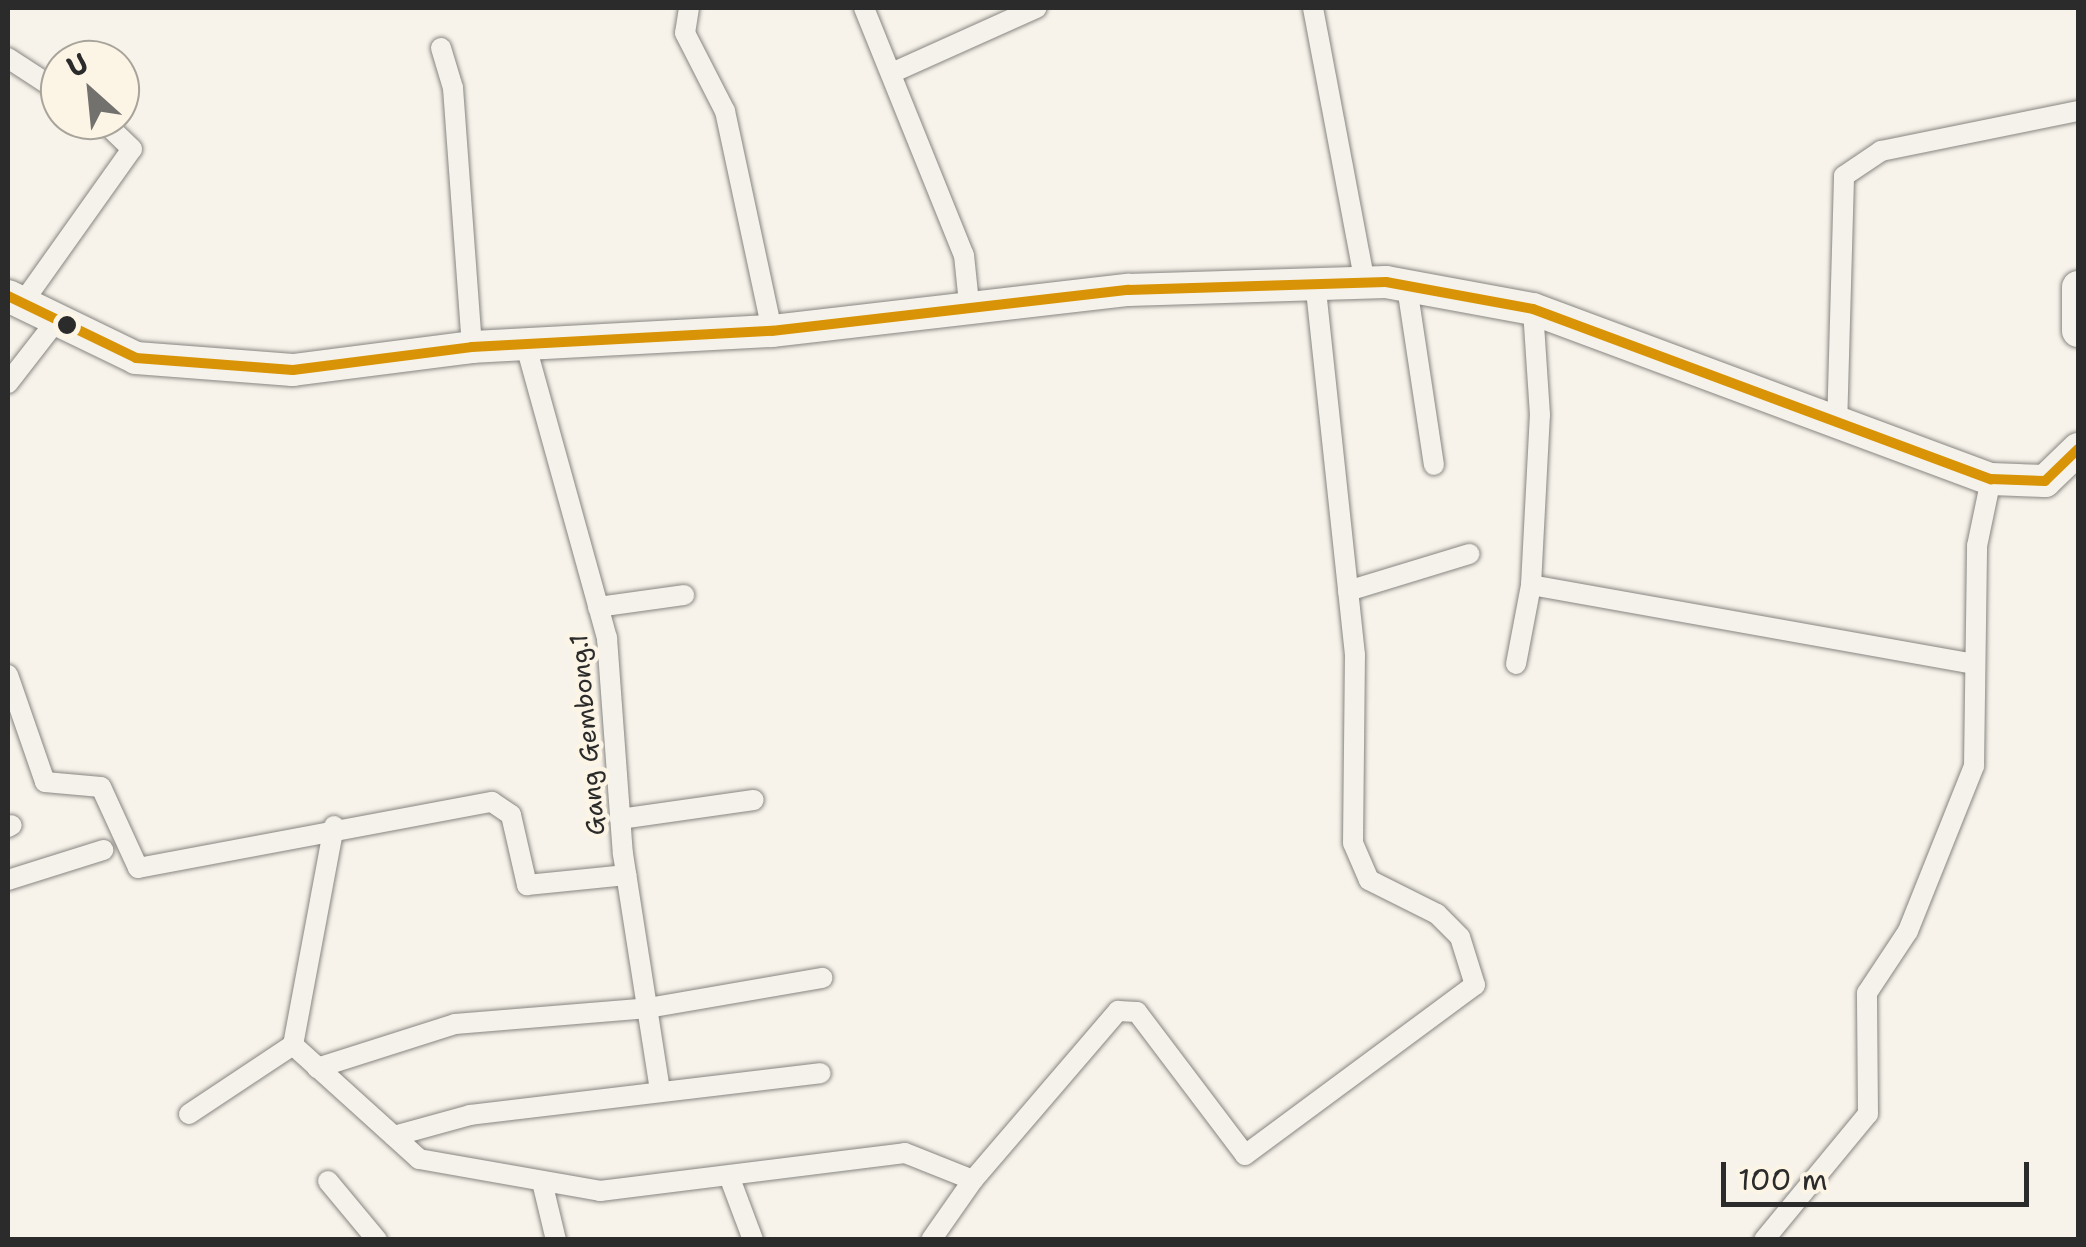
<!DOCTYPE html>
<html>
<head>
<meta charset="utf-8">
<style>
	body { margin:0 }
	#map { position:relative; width:2086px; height:1247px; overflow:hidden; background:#f7f3ea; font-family:"Shantell Sans",sans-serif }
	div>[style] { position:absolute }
	.roads { filter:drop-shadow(0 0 2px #878581) drop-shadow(0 0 2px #878581) }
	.street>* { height:20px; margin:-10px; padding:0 10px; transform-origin:10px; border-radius:10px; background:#f5f2ec }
	.primary>* { height:32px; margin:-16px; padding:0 16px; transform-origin:16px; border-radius:16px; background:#f5f2ec }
	.bus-1>* { height:10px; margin:-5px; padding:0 5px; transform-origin:5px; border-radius:5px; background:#d89406 }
	.dots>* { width:28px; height:28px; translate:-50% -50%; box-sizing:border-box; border:5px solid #fcf5e5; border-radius:50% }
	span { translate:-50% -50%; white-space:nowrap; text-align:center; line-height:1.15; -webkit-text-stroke:9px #fcf5e5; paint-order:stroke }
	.street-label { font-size:25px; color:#2b2b2b }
	.frame { position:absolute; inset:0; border:10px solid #2b2b2b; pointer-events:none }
	.north { position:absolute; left:40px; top:40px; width:100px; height:100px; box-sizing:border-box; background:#fcf5e5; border:2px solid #a8a49b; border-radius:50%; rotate:333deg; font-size:28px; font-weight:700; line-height:40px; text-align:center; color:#2b2b2b }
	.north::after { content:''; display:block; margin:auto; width:35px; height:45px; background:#72716e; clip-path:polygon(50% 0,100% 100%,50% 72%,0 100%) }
	.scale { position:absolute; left:1721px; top:1162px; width:308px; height:45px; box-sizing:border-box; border:5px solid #2b2b2b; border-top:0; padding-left:12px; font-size:30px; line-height:35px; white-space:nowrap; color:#2b2b2b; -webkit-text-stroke:8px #fcf5e5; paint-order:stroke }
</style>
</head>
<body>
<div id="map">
	<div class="roads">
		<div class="street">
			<div style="left:689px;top:8px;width:25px;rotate:99deg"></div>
			<div style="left:685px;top:33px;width:88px;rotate:62.9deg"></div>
			<div style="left:725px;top:111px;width:225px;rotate:77.9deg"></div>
			<div style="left:864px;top:8px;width:266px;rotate:68deg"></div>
			<div style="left:964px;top:255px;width:48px;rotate:84.1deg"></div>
			<div style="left:1313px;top:8px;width:280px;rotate:79.3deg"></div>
			<div style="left:441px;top:48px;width:42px;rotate:73.3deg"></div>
			<div style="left:453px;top:88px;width:260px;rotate:85.8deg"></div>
			<div style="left:8px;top:58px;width:62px;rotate:33.2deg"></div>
			<div style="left:896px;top:71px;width:154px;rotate:-24.2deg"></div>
			<div style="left:1407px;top:287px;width:180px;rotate:81.4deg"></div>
			<div style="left:21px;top:305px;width:191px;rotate:-54.6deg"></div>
			<div style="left:132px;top:149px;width:42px;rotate:-136deg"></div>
			<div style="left:526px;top:346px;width:303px;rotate:74.5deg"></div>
			<div style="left:607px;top:638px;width:217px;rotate:85.8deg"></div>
			<div style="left:623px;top:854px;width:239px;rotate:81.1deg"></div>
			<div style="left:8px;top:383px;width:73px;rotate:-52.2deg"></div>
			<div style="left:1837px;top:428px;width:252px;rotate:-88.4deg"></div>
			<div style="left:1844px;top:176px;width:45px;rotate:-34deg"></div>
			<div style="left:1881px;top:151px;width:201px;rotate:-11.5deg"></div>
			<div style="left:1531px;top:585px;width:451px;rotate:10.1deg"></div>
			<div style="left:1348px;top:591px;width:127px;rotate:-17deg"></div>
			<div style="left:598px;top:607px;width:87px;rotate:-7.9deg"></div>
			<div style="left:1516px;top:664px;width:80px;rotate:-79.2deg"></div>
			<div style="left:1531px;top:585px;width:170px;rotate:-87deg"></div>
			<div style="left:1540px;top:415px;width:106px;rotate:-93.8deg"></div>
			<div style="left:8px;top:675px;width:113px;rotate:70.9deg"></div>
			<div style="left:45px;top:782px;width:56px;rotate:5.1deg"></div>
			<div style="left:101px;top:787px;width:89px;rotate:65.4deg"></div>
			<div style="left:138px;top:868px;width:360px;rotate:-10.6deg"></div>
			<div style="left:492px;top:802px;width:23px;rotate:34deg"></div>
			<div style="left:511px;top:815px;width:72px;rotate:77.1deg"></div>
			<div style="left:527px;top:885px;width:100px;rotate:-5.7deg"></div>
			<div style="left:620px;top:819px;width:135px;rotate:-8.1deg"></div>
			<div style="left:334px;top:826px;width:223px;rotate:100.6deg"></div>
			<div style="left:293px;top:1045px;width:170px;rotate:42.1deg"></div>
			<div style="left:419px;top:1159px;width:184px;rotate:10deg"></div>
			<div style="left:600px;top:1191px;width:307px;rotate:-7.1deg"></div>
			<div style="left:905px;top:1153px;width:73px;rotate:21.7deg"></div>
			<div style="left:973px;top:1180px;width:73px;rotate:125deg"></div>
			<div style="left:8px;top:827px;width:4px;rotate:-27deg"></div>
			<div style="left:8px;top:880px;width:100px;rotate:-17.5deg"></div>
			<div style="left:317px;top:1068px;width:145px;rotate:-17.7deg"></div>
			<div style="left:455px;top:1024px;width:194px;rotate:-4.7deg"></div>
			<div style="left:648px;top:1008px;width:177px;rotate:-9.8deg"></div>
			<div style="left:189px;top:1114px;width:125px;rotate:-33.6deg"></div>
			<div style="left:394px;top:1136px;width:79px;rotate:-15.4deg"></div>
			<div style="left:470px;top:1115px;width:353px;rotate:-6.8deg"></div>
			<div style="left:729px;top:1176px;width:68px;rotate:69.4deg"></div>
			<div style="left:973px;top:1180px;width:223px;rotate:-49.4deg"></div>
			<div style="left:1118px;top:1011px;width:19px;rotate:3deg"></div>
			<div style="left:1137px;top:1012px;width:179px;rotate:52.9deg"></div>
			<div style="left:1245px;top:1155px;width:286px;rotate:-36.5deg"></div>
			<div style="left:1475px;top:985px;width:50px;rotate:-107.4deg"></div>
			<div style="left:1460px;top:937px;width:33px;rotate:-135deg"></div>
			<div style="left:1437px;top:914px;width:76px;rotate:-153.4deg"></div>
			<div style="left:1369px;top:880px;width:40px;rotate:-113.4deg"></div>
			<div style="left:1353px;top:843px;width:188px;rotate:-89.4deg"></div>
			<div style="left:1355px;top:655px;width:368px;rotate:-96.1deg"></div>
			<div style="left:328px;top:1181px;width:77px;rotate:50.3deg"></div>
			<div style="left:543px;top:1186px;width:56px;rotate:76.5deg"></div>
			<div style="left:1764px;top:1240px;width:163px;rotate:-50.5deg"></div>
			<div style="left:1868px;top:1114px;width:121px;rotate:-90.5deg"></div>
			<div style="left:1867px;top:993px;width:74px;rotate:-56.5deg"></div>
			<div style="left:1908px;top:931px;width:178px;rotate:-68.2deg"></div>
			<div style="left:1974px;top:766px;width:220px;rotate:-89.2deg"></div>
			<div style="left:1977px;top:546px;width:68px;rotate:-78.2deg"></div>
		</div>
		<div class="primary">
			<div style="left:2078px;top:287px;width:44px;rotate:90deg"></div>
			<div style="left:8px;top:296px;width:142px;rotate:25.8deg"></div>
			<div style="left:136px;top:358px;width:157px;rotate:4.4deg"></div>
			<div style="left:293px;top:370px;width:180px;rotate:-7.3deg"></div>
			<div style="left:472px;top:347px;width:300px;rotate:-3.1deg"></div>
			<div style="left:772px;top:331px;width:358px;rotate:-6.6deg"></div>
			<div style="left:1128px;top:290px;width:258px;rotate:-1.8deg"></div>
			<div style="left:1386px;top:282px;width:149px;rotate:10.4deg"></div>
			<div style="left:1533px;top:309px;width:489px;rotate:20.4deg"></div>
			<div style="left:1991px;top:479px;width:54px;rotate:2.1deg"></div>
			<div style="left:2045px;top:481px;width:46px;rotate:-44.1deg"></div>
		</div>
	</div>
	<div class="bus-1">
		<div style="left:8px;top:296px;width:142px;rotate:25.8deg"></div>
		<div style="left:136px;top:358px;width:157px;rotate:4.4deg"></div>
		<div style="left:293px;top:370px;width:180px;rotate:-7.3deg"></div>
		<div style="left:472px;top:347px;width:300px;rotate:-3.1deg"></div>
		<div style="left:772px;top:331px;width:358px;rotate:-6.6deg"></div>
		<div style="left:1128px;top:290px;width:258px;rotate:-1.8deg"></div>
		<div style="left:1386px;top:282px;width:149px;rotate:10.4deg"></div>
		<div style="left:1533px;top:309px;width:489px;rotate:20.4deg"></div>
		<div style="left:1991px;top:479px;width:54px;rotate:2.1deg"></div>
		<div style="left:2045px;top:481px;width:46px;rotate:-44.1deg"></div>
	</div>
	<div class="dots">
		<div style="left:67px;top:325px;background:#2b2b2b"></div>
	</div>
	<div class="street-label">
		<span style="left:587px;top:735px;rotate:-95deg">Gang Gembong.1</span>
	</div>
	<div class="frame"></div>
	<div class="north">U</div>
	<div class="scale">100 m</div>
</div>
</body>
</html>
